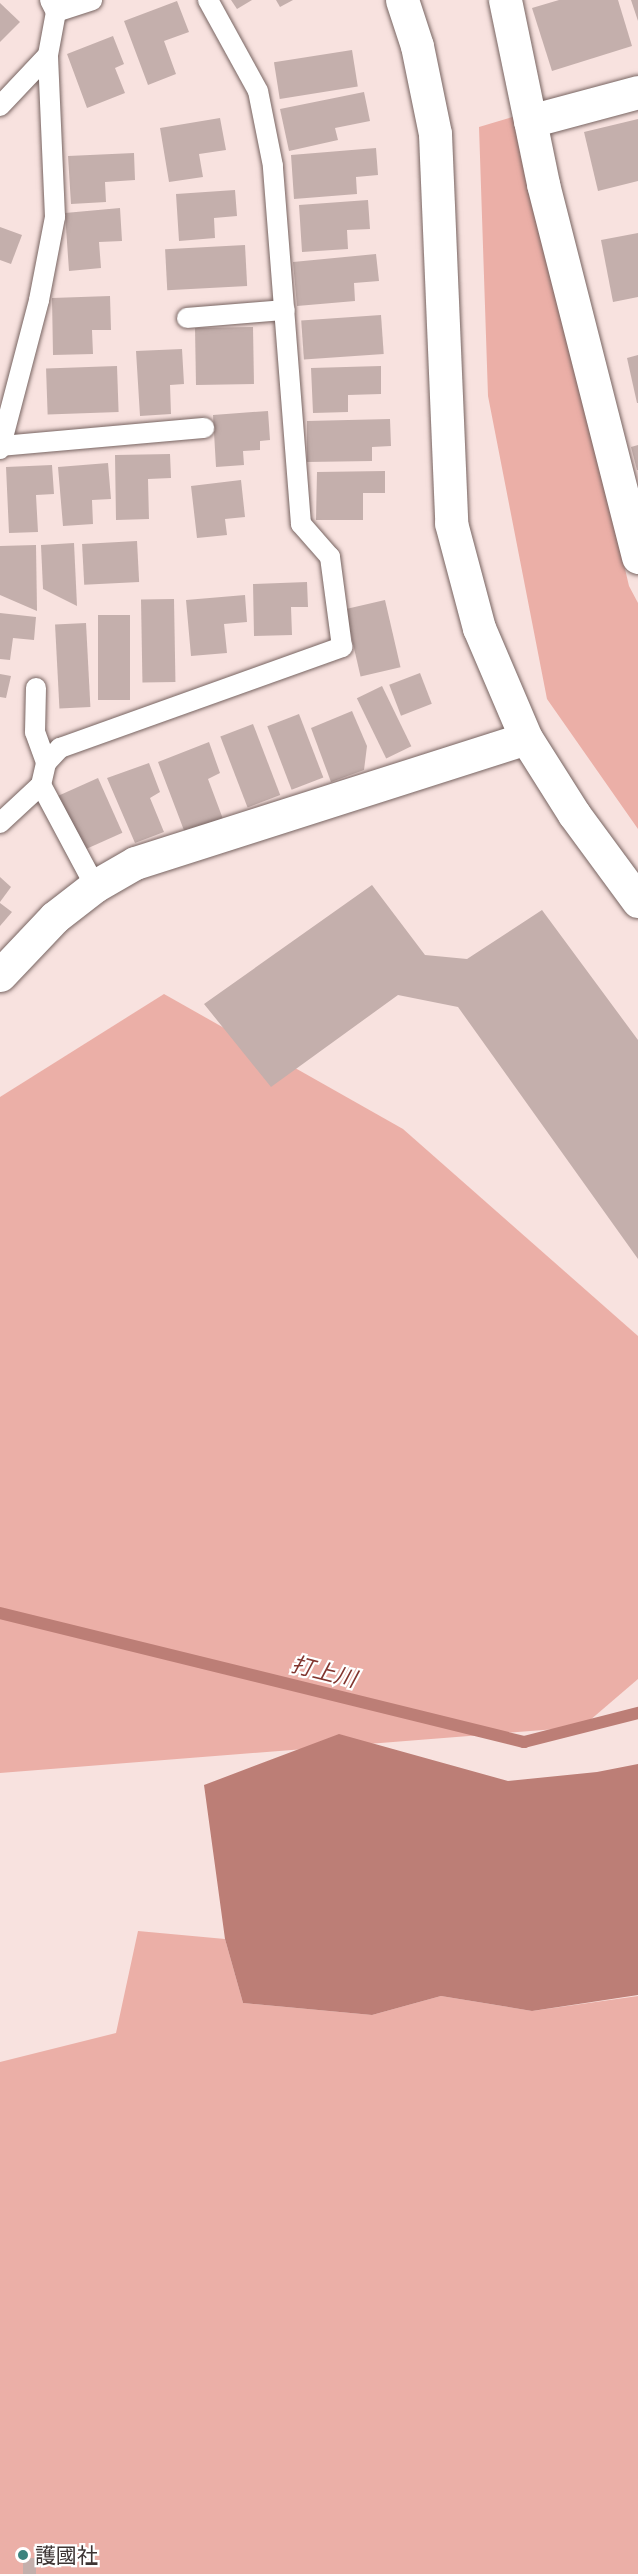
<!DOCTYPE html>
<html>
<head>
<meta charset="utf-8">
<style>
	body { margin:0 }
	#map { position:relative; width:638px; height:2574px; overflow:hidden; background:#f8e2df; font-family:"Noto Sans","Noto Sans JP",sans-serif }
	div>[style] { position:absolute }
	.green>* { inset:0; background:#ebafa7 }
	.water>* { inset:0; background:#bc7e76 }
	.stream>* { height:12px; margin:-6px; padding:0 6px; transform-origin:6px; border-radius:6px; background:#bc7e76 }
	.building>* { inset:0; background:#c4afac; transform-origin:0 0 }
	.roads { filter:drop-shadow(0 0 2px #776461) drop-shadow(0 0 2px #776461) }
	.lane>* { height:20px; margin:-10px; padding:0 10px; transform-origin:10px; border-radius:10px; background:#fff }
	.street>* { height:33px; margin:-16.5px; padding:0 16.5px; transform-origin:16.5px; border-radius:16.5px; background:#fff }
	.dots>* { width:16px; height:16px; translate:-50% -50%; box-sizing:border-box; border:3px solid #fff; border-radius:50% }
	span { translate:-50% -50%; white-space:nowrap; text-align:center; line-height:1.15; -webkit-text-stroke:4.5px #fff; paint-order:stroke }
	.poi-label { font-size:21px; color:#3d3433 }
	.left { translate:0 -50%; text-align:left }
	.water-label { font-size:22px; color:#82352e; font-style:italic }
</style>
</head>
<body>
<div id="map">
	<div class="green">
		<div style="clip-path:polygon(519px 115px,629px 586px,638px 603px,638px 829px,547px 699px,488px 396px,479px 127px)"></div>
		<div style="clip-path:polygon(164px 994px,403px 1129px,638px 1336px,638px 1679px,582px 1727px,0 1773px,0 1097px)"></div>
		<div style="clip-path:polygon(138px 1931px,225px 1939px,243px 2003px,372px 2015px,441px 1996px,532px 2011px,638px 1996px,638px 2574px,0 2574px,0 2062px,116px 2033px)"></div>
	</div>
	<div class="water">
		<div style="clip-path:polygon(339px 1734px,508px 1781px,597px 1772px,638px 1764px,638px 1995px,532px 2011px,441px 1996px,372px 2015px,243px 2003px,225px 1939px,204px 1785px)"></div>
	</div>
	<div class="stream">
		<div style="left:0;top:1613px;width:540px;rotate:13.83deg"></div>
		<div style="left:524px;top:1742px;width:118px;rotate:-14.3deg"></div>
	</div>
	<div class="building">
		<div style="clip-path:polygon(231px 0,252px 0,237px 9px)"></div>
		<div style="clip-path:polygon(276px 0,293px 0,280px 7px)"></div>
		<div style="clip-path:polygon(559px 0,618px 0,632px 46px,552px 71px,532px 8px)"></div>
		<div style="clip-path:polygon(631px 0,638px 0,638px 21px)"></div>
		<div style="clip-path:polygon(177px 1px,189px 32px,164px 41px,176px 74px,148px 85px,124px 21px)"></div>
		<div style="clip-path:polygon(0 3px,20px 22px,0 42px)"></div>
		<div style="clip-path:polygon(113px 36px,124px 64px,115px 68px,125px 93px,87px 108px,67px 54px)"></div>
		<div style="left:352px;top:50px;width:37px;height:79px;rotate:81deg"></div>
		<div style="clip-path:polygon(364px 92px,370px 121px,335px 128px,338px 140px,289px 151px,280px 109px)"></div>
		<div style="clip-path:polygon(220px 118px,226px 150px,199px 154px,203px 177px,169px 182px,160px 128px)"></div>
		<div style="clip-path:polygon(638px 119px,638px 181px,598px 191px,584px 132px)"></div>
		<div style="clip-path:polygon(376px 148px,378px 175px,356px 177px,357px 194px,294px 199px,291px 155px)"></div>
		<div style="clip-path:polygon(134px 153px,135px 180px,105px 182px,106px 202px,71px 204px,68px 156px)"></div>
		<div style="clip-path:polygon(235px 190px,237px 216px,214px 218px,215px 238px,179px 241px,176px 194px)"></div>
		<div style="clip-path:polygon(368px 200px,370px 229px,347px 230px,348px 249px,302px 252px,299px 205px)"></div>
		<div style="clip-path:polygon(120px 208px,122px 241px,99px 242px,101px 268px,69px 271px,65px 213px)"></div>
		<div style="clip-path:polygon(0 227px,22px 235px,11px 264px,0 260px)"></div>
		<div style="clip-path:polygon(638px 233px,638px 297px,613px 302px,601px 240px)"></div>
		<div style="left:245px;top:245px;width:41px;height:80px;rotate:87deg"></div>
		<div style="clip-path:polygon(376px 254px,379px 281px,354px 283px,355px 301px,297px 306px,293px 262px)"></div>
		<div style="clip-path:polygon(110px 296px,111px 330px,92px 330px,93px 354px,53px 355px,52px 298px)"></div>
		<div style="left:381px;top:315px;width:39px;height:80px;rotate:86deg"></div>
		<div style="left:253px;top:327px;width:57px;height:58px;rotate:89deg"></div>
		<div style="clip-path:polygon(182px 349px,184px 384px,170px 385px,171px 414px,140px 416px,136px 351px)"></div>
		<div style="clip-path:polygon(638px 355px,638px 403px,637px 403px,627px 358px)"></div>
		<div style="left:117px;top:366px;width:46px;height:71px;rotate:88deg"></div>
		<div style="clip-path:polygon(381px 366px,381px 394px,348px 395px,348px 412px,313px 413px,311px 368px)"></div>
		<div style="clip-path:polygon(268px 411px,270px 440px,260px 441px,260px 450px,243px 451px,244px 465px,216px 467px,213px 415px)"></div>
		<div style="clip-path:polygon(390px 419px,391px 446px,372px 447px,372px 461px,307px 462px,307px 421px)"></div>
		<div style="clip-path:polygon(638px 445px,638px 470px,637px 470px,631px 447px)"></div>
		<div style="clip-path:polygon(170px 454px,171px 478px,148px 479px,149px 519px,116px 520px,115px 455px)"></div>
		<div style="clip-path:polygon(108px 463px,111px 499px,92px 500px,93px 524px,63px 526px,58px 467px)"></div>
		<div style="clip-path:polygon(52px 465px,54px 494px,36px 495px,38px 532px,9px 533px,6px 467px)"></div>
		<div style="clip-path:polygon(385px 471px,385px 493px,363px 493px,363px 520px,316px 520px,317px 472px)"></div>
		<div style="clip-path:polygon(241px 480px,245px 517px,225px 519px,227px 535px,197px 538px,191px 486px)"></div>
		<div style="left:137px;top:541px;width:41px;height:55px;rotate:87deg"></div>
		<div style="clip-path:polygon(74px 543px,77px 606px,43px 589px,41px 545px)"></div>
		<div style="clip-path:polygon(36px 545px,37px 611px,0 595px,0 546px)"></div>
		<div style="clip-path:polygon(307px 582px,308px 607px,291px 607px,292px 635px,254px 636px,253px 584px)"></div>
		<div style="clip-path:polygon(245px 595px,247px 622px,224px 624px,227px 653px,191px 656px,186px 600px)"></div>
		<div style="left:174px;top:599px;width:83px;height:33px;rotate:89deg"></div>
		<div style="left:385px;top:600px;width:69px;height:41px;rotate:77deg"></div>
		<div style="clip-path:polygon(0 613px,36px 617px,34px 640px,13px 638px,10px 660px,0 659px)"></div>
		<div style="left:98px;top:615px;width:32px;height:85px"></div>
		<div style="left:86px;top:623px;width:84px;height:31px;rotate:87deg"></div>
		<div style="left:420px;top:673px;width:33px;height:33px;rotate:69deg"></div>
		<div style="clip-path:polygon(0 674px,11px 676px,6px 698px,0 697px)"></div>
		<div style="left:382px;top:686px;width:67px;height:28px;rotate:64deg"></div>
		<div style="clip-path:polygon(352px 711px,367px 746px,364px 770px,331px 782px,311px 728px)"></div>
		<div style="left:299px;top:714px;width:68px;height:34px;rotate:69deg"></div>
		<div style="left:253px;top:724px;width:76px;height:35px;rotate:69deg"></div>
		<div style="clip-path:polygon(209px 742px,220px 773px,208px 779px,223px 819px,185px 833px,158px 762px)"></div>
		<div style="clip-path:polygon(149px 763px,160px 792px,150px 798px,164px 832px,135px 843px,107px 778px)"></div>
		<div style="left:98px;top:778px;width:60px;height:44px;rotate:66deg"></div>
		<div style="clip-path:polygon(0 877px,11px 887px,0 902px)"></div>
		<div style="clip-path:polygon(372px 885px,425px 955px,467px 959px,542px 910px,638px 1040px,638px 1259px,458px 1007px,398px 995px,271px 1087px,204px 1004px)"></div>
		<div style="clip-path:polygon(0 903px,12px 912px,0 926px)"></div>
		<div style="left:23px;top:2558px;width:13px;height:16px"></div>
	</div>
	<div class="roads">
		<div class="lane">
			<div style="left:56px;top:12px;width:38px;rotate:-18deg"></div>
			<div style="left:0;top:106px;width:70px;rotate:-46.7deg"></div>
			<div style="left:187px;top:318px;width:98px;rotate:-4.7deg"></div>
			<div style="left:1px;top:446px;width:204px;rotate:-5.1deg"></div>
			<div style="left:0;top:449px;width:154px;rotate:-75.3deg"></div>
			<div style="left:39px;top:300px;width:85px;rotate:-79.1deg"></div>
			<div style="left:55px;top:217px;width:162px;rotate:-92.5deg"></div>
			<div style="left:48px;top:55px;width:44px;rotate:-79.5deg"></div>
			<div style="left:56px;top:12px;width:13px;rotate:-117deg"></div>
			<div style="left:36px;top:688px;width:44px;rotate:91.3deg"></div>
			<div style="left:35px;top:732px;width:33px;rotate:70deg"></div>
			<div style="left:0;top:823px;width:56px;rotate:-42.8deg"></div>
			<div style="left:95px;top:886px;width:115px;rotate:-118.1deg"></div>
			<div style="left:41px;top:785px;width:23px;rotate:-77deg"></div>
			<div style="left:46px;top:763px;width:21px;rotate:-47deg"></div>
			<div style="left:60px;top:748px;width:300px;rotate:-19.7deg"></div>
			<div style="left:342px;top:647px;width:91px;rotate:-97.6deg"></div>
			<div style="left:330px;top:557px;width:44px;rotate:-131.3deg"></div>
			<div style="left:301px;top:524px;width:359px;rotate:-94.5deg"></div>
			<div style="left:273px;top:166px;width:76px;rotate:-101.3deg"></div>
			<div style="left:258px;top:91px;width:104px;rotate:-118.8deg"></div>
		</div>
		<div class="street">
			<div style="left:402px;top:0;width:48px;rotate:71.9deg"></div>
			<div style="left:417px;top:46px;width:90px;rotate:78.4deg"></div>
			<div style="left:435px;top:134px;width:389px;rotate:87.6deg"></div>
			<div style="left:451px;top:523px;width:109px;rotate:75.1deg"></div>
			<div style="left:479px;top:628px;width:120px;rotate:66.9deg"></div>
			<div style="left:526px;top:738px;width:90px;rotate:57.7deg"></div>
			<div style="left:574px;top:814px;width:108px;rotate:53.7deg"></div>
			<div style="left:505px;top:0;width:188px;rotate:78.3deg"></div>
			<div style="left:543px;top:184px;width:385px;rotate:75.7deg"></div>
			<div style="left:530px;top:121px;width:112px;rotate:-15deg"></div>
			<div style="left:0;top:975px;width:80px;rotate:-46.5deg"></div>
			<div style="left:55px;top:917px;width:51px;rotate:-37.8deg"></div>
			<div style="left:95px;top:886px;width:46px;rotate:-29.9deg"></div>
			<div style="left:135px;top:863px;width:410px;rotate:-17.7deg"></div>
		</div>
	</div>
	<div class="dots">
		<div style="left:23px;top:2555px;background:#3b827d"></div>
	</div>
	<div class="poi-label">
		<span class="left" style="left:35px;top:2555px">護國社</span>
	</div>
	<div class="water-label">
		<span style="left:324px;top:1671px;rotate:14deg">打上川</span>
	</div>
</div>
</body>
</html>
